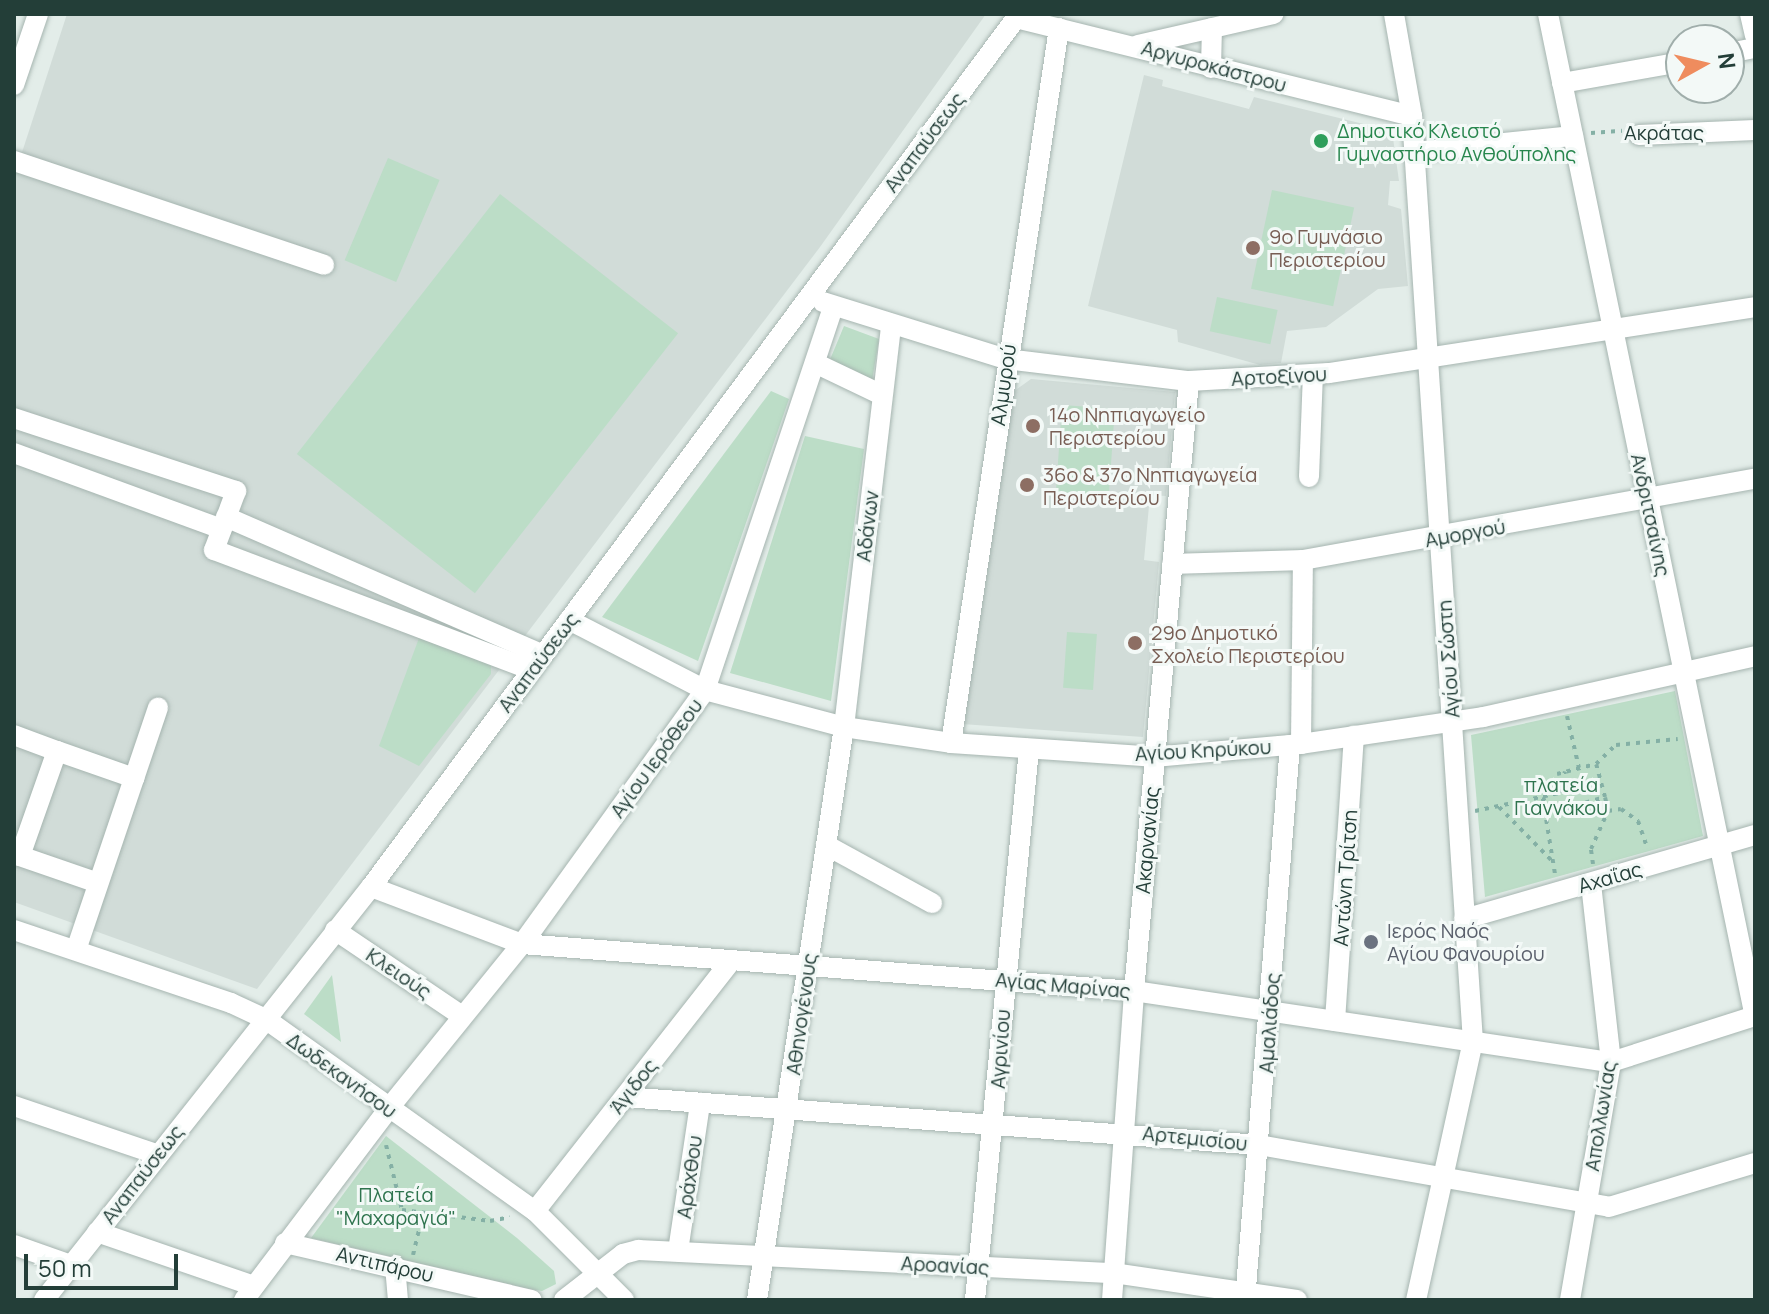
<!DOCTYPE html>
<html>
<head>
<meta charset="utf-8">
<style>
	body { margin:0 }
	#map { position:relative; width:1769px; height:1314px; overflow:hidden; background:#e3ede9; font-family:Manrope,sans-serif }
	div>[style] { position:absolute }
	.built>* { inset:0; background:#d1dcd8 }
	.green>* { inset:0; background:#bcddc7; transform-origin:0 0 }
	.path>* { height:4px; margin-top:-2px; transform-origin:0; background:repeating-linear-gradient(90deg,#84b0a5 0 4px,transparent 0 10px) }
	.roads { filter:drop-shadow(0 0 2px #a6b5b0) drop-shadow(0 0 2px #a6b5b0) }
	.minor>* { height:20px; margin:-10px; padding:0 10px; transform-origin:10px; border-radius:10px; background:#fff }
	.dots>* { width:22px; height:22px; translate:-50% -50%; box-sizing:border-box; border:4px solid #f3f9f7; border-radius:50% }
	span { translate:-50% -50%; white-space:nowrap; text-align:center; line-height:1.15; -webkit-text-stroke:6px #f3f9f7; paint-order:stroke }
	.street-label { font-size:20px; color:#233e38 }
	.leisure-label { font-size:20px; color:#27864d }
	.left { translate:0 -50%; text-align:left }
	.education-label { font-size:20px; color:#785e54 }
	.park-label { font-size:20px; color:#2e744e }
	.worship-label { font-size:20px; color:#5b616d }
	.frame { position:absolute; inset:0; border:16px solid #233e38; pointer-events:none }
	.north { position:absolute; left:1665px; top:24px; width:80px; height:80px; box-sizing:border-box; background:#f3f9f7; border:2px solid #a0aeab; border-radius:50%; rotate:82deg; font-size:22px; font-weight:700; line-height:32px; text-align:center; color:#233e38 }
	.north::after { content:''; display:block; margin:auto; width:28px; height:36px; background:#ef8c5e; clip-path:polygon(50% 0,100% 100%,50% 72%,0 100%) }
	.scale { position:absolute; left:24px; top:1254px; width:154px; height:36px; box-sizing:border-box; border:4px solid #233e38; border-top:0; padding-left:10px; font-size:24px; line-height:28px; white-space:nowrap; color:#233e38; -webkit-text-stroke:6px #f3f9f7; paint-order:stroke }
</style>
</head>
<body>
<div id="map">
	<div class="built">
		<div style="clip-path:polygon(67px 14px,986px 14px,820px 247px,257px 989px,14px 902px,14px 177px)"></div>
		<div style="clip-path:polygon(1144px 75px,1163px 80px,1162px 86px,1249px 109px,1254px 97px,1392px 131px,1399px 181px,1390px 181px,1388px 205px,1401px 209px,1408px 286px,1378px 289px,1326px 327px,1287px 331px,1281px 363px,1260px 365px,1178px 342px,1177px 330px,1088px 306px)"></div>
		<div style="clip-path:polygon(1031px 379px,1175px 392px,1166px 496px,1150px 495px,1144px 560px,1159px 562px,1143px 737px,962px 724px,1013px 392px)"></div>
	</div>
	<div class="green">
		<div style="left:388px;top:158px;width:56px;height:111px;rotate:23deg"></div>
		<div style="left:1272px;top:190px;width:84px;height:101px;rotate:12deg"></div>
		<div style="left:500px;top:194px;width:226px;height:330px;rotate:38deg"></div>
		<div style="left:1217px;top:297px;width:62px;height:35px;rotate:12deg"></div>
		<div style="clip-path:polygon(844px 326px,879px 339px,872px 381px,829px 362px)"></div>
		<div style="clip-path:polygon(771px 391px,789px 399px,698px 661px,602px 617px)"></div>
		<div style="left:1062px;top:405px;width:53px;height:87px;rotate:4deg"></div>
		<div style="clip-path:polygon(805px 436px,864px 449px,831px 701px,730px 673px)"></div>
		<div style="left:1067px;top:632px;width:30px;height:56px;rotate:4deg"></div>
		<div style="clip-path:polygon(419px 638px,478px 656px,491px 664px,491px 674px,419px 766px,379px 746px)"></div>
		<div style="clip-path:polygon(1675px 691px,1703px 836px,1485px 897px,1471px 735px)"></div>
		<div style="clip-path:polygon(332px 975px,341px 1042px,304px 1014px)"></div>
		<div style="clip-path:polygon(386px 1136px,517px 1238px,554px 1271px,556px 1284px,542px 1291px,529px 1289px,311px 1238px)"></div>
	</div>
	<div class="path">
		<div style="left:1591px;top:133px;width:31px;rotate:-4deg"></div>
		<div style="left:1567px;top:716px;width:53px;rotate:77deg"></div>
		<div style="left:1557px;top:774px;width:40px;rotate:-14.4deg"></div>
		<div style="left:1542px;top:798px;width:20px;rotate:41deg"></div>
		<div style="left:1557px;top:811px;width:50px;rotate:-16.3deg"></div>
		<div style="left:1605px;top:797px;width:34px;rotate:-105deg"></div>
		<div style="left:1596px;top:764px;width:28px;rotate:-44deg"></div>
		<div style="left:1616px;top:745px;width:62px;rotate:-5.5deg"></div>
		<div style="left:1543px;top:800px;width:75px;rotate:80.8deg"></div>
		<div style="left:1499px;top:807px;width:77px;rotate:45.5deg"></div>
		<div style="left:1475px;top:811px;width:87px;rotate:-12deg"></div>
		<div style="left:1560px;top:793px;width:22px;rotate:-77deg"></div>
		<div style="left:1608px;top:811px;width:13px;rotate:-9deg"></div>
		<div style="left:1621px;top:809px;width:21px;rotate:35deg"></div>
		<div style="left:1638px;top:821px;width:28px;rotate:71deg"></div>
		<div style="left:1593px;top:864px;width:15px;rotate:-98deg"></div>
		<div style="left:1591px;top:849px;width:42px;rotate:-65.9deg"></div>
		<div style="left:1608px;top:811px;width:14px;rotate:-102deg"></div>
		<div style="left:386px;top:1145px;width:67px;rotate:76.2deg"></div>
		<div style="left:402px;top:1210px;width:89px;rotate:7.1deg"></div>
		<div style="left:490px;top:1221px;width:20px;rotate:-11deg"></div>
		<div style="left:413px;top:1255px;width:43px;rotate:-76.6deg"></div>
	</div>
	<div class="roads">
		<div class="minor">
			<div style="left:1394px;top:14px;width:104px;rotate:80deg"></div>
			<div style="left:1412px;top:116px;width:927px;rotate:86.23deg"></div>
			<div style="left:1473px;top:1041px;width:265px;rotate:102.4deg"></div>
			<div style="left:1548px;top:14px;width:1024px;rotate:78.34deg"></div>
			<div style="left:1750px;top:14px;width:22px;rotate:77deg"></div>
			<div style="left:1016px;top:18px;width:408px;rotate:13.9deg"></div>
			<div style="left:1138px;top:45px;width:139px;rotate:-12.9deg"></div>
			<div style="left:1729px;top:53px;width:26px;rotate:-11deg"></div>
			<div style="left:1211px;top:68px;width:40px;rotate:-88.6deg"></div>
			<div style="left:1562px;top:83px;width:121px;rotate:-10deg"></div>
			<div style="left:14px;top:85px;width:75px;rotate:-71.3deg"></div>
			<div style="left:1639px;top:135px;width:116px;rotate:-2.5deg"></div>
			<div style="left:1415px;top:152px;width:159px;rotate:-5.8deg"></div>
			<div style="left:14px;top:161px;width:327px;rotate:18.5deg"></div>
			<div style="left:823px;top:302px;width:192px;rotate:17.3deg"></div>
			<div style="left:1006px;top:359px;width:184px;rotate:6.9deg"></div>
			<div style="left:1189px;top:381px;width:140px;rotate:-3.3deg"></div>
			<div style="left:1329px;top:373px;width:431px;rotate:-8.8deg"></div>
			<div style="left:815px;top:363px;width:74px;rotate:25.5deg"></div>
			<div style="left:14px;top:418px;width:234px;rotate:18.2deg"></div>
			<div style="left:236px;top:491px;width:63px;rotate:110.4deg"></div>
			<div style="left:214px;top:550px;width:340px;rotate:20.7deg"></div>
			<div style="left:14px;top:453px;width:221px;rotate:20.1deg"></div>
			<div style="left:1309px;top:477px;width:103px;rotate:-87.8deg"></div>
			<div style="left:226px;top:517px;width:346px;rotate:23.5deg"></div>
			<div style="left:1172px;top:564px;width:131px;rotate:-1.7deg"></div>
			<div style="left:1303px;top:560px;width:459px;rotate:-10.2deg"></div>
			<div style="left:569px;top:620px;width:153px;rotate:27.2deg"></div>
			<div style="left:705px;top:690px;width:144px;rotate:14.9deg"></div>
			<div style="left:844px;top:727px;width:108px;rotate:8.5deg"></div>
			<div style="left:951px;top:743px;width:203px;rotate:3.9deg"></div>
			<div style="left:1154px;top:757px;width:148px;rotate:-5.1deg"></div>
			<div style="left:1301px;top:744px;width:184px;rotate:-8.4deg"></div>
			<div style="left:1483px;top:717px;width:279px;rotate:-12.6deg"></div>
			<div style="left:14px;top:735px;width:46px;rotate:20.4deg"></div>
			<div style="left:951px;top:743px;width:723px;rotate:-81.41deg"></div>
			<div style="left:1301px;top:744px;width:184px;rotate:-89.4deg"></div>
			<div style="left:826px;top:845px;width:121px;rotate:28.7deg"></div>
			<div style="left:14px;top:854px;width:89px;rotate:19deg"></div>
			<div style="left:20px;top:856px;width:111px;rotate:-70.6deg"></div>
			<div style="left:57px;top:751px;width:82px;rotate:19.3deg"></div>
			<div style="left:371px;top:887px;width:161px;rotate:20.7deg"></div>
			<div style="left:522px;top:944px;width:614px;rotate:4.39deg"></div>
			<div style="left:1134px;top:991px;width:482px;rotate:8.5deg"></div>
			<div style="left:1611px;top:1062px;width:151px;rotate:-17.7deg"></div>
			<div style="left:1464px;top:919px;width:303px;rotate:-16.1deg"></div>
			<div style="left:14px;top:930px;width:229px;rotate:18.6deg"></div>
			<div style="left:231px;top:1003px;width:40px;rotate:25deg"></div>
			<div style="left:267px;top:1020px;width:329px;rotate:35.5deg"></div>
			<div style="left:535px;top:1211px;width:126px;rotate:45deg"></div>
			<div style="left:335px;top:930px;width:153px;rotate:34.1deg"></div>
			<div style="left:76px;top:950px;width:256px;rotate:-71.3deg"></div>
			<div style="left:1335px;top:1021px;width:286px;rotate:-86.2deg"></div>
			<div style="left:625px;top:1097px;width:636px;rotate:4.33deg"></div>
			<div style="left:1259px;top:1145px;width:355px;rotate:10deg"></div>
			<div style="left:1609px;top:1207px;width:152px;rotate:-16.8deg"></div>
			<div style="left:14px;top:1106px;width:150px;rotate:18.7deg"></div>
			<div style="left:535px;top:1211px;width:318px;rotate:-51.9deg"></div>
			<div style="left:97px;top:1232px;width:166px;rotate:19deg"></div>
			<div style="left:285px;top:1243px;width:253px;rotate:13deg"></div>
			<div style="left:14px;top:1245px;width:60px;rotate:19.3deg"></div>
			<div style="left:678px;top:1251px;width:150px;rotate:-81.5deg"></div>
			<div style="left:395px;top:1266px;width:34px;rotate:85deg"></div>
			<div style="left:44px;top:1300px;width:527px;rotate:-51.63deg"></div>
			<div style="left:371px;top:887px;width:1087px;rotate:-53.41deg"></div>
			<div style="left:244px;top:1300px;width:241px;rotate:-52.9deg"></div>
			<div style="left:389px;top:1108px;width:211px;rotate:-51deg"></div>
			<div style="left:522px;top:944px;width:313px;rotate:-54.2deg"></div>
			<div style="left:705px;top:690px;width:404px;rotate:-71.5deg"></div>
			<div style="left:564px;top:1300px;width:75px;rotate:-37.9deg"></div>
			<div style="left:623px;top:1254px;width:16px;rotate:-15deg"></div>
			<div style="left:638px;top:1250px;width:477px;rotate:2.8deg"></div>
			<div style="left:1114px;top:1273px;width:185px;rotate:8.4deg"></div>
			<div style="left:757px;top:1300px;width:580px;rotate:-81.37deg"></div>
			<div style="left:844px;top:727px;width:404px;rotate:-83.3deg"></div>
			<div style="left:975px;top:1300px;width:554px;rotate:-84.4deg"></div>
			<div style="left:1112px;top:1300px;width:310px;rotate:-85.9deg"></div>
			<div style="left:1134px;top:991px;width:612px;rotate:-84.85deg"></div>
			<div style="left:1245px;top:1300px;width:557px;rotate:-85.36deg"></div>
			<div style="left:1570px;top:1300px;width:242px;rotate:-80.2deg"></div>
			<div style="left:1611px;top:1062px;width:180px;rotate:-96.4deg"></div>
		</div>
	</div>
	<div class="dots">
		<div style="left:1321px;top:141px;background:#2e9e5b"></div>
		<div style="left:1253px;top:248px;background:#8d6e63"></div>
		<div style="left:1033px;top:426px;background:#8d6e63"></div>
		<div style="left:1027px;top:485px;background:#8d6e63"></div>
		<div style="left:1135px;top:643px;background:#8d6e63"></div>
		<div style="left:1371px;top:942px;background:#6b7280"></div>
	</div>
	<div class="street-label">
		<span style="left:1214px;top:66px;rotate:15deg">Αργυροκάστρου</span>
		<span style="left:1664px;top:132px">Ακράτας</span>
		<span style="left:924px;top:142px;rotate:-53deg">Αναπαύσεως</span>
		<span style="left:1279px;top:376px;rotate:-3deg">Αρτοξίνου</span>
		<span style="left:1003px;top:385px;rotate:-82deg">Αλμυρού</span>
		<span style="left:1651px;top:515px;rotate:78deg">Ανδριτσαίνης</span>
		<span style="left:867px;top:526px;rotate:-83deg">Αδάνων</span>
		<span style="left:1465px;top:533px;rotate:-10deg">Αμοργού</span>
		<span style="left:1448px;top:659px;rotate:-94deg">Αγίου Σώστη</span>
		<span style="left:538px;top:662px;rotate:-53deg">Αναπαύσεως</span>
		<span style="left:1203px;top:750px;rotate:-3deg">Αγίου Κηρύκου</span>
		<span style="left:656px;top:758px;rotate:-54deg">Αγίου Ιερόθεου</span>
		<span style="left:1147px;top:840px;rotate:-85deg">Ακαρνανίας</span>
		<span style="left:1610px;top:877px;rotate:-16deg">Αχαΐας</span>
		<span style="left:1345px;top:878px;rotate:-86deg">Αντώνη Τρίτση</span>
		<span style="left:399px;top:973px;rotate:34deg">Κλειούς</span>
		<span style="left:1063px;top:985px;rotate:5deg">Αγίας Μαρίνας</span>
		<span style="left:801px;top:1014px;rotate:-82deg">Αθηνογένους</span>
		<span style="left:1269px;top:1023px;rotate:-86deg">Αμαλιάδος</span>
		<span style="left:1000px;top:1049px;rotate:-86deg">Αγρινίου</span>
		<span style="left:342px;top:1075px;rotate:36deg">Δωδεκανήσου</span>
		<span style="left:633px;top:1086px;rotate:-52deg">Άγιδος</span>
		<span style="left:1600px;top:1116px;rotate:-81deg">Απολλωνίας</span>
		<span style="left:1195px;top:1138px;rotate:6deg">Αρτεμισίου</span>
		<span style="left:142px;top:1174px;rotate:-52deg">Αναπαύσεως</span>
		<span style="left:689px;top:1177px;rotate:-82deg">Αράχθου</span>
		<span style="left:385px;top:1264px;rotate:13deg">Αντιπάρου</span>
		<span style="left:945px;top:1265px;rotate:3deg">Αροανίας</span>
	</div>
	<div class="leisure-label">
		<span class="left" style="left:1337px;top:142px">Δημοτικό Κλειστό<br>Γυμναστήριο Ανθούπολης</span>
	</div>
	<div class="education-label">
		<span class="left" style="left:1269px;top:248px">9ο Γυμνάσιο<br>Περιστερίου</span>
		<span class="left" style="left:1049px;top:426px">14ο Νηπιαγωγείο<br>Περιστερίου</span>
		<span class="left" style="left:1043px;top:486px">36ο &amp; 37ο Νηπιαγωγεία<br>Περιστερίου</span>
		<span class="left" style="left:1151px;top:644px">29o Δημοτικό<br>Σχολείο Περιστερίου</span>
	</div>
	<div class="park-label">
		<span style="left:1561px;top:796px">πλατεία<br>Γιαννάκου</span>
		<span style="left:396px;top:1206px">Πλατεία<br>"Μαχαραγιά"</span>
	</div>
	<div class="worship-label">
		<span class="left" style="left:1387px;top:942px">Ιερός Ναός<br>Αγίου Φανουρίου</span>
	</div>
	<div class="frame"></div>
	<div class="north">N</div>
	<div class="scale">50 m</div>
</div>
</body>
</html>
